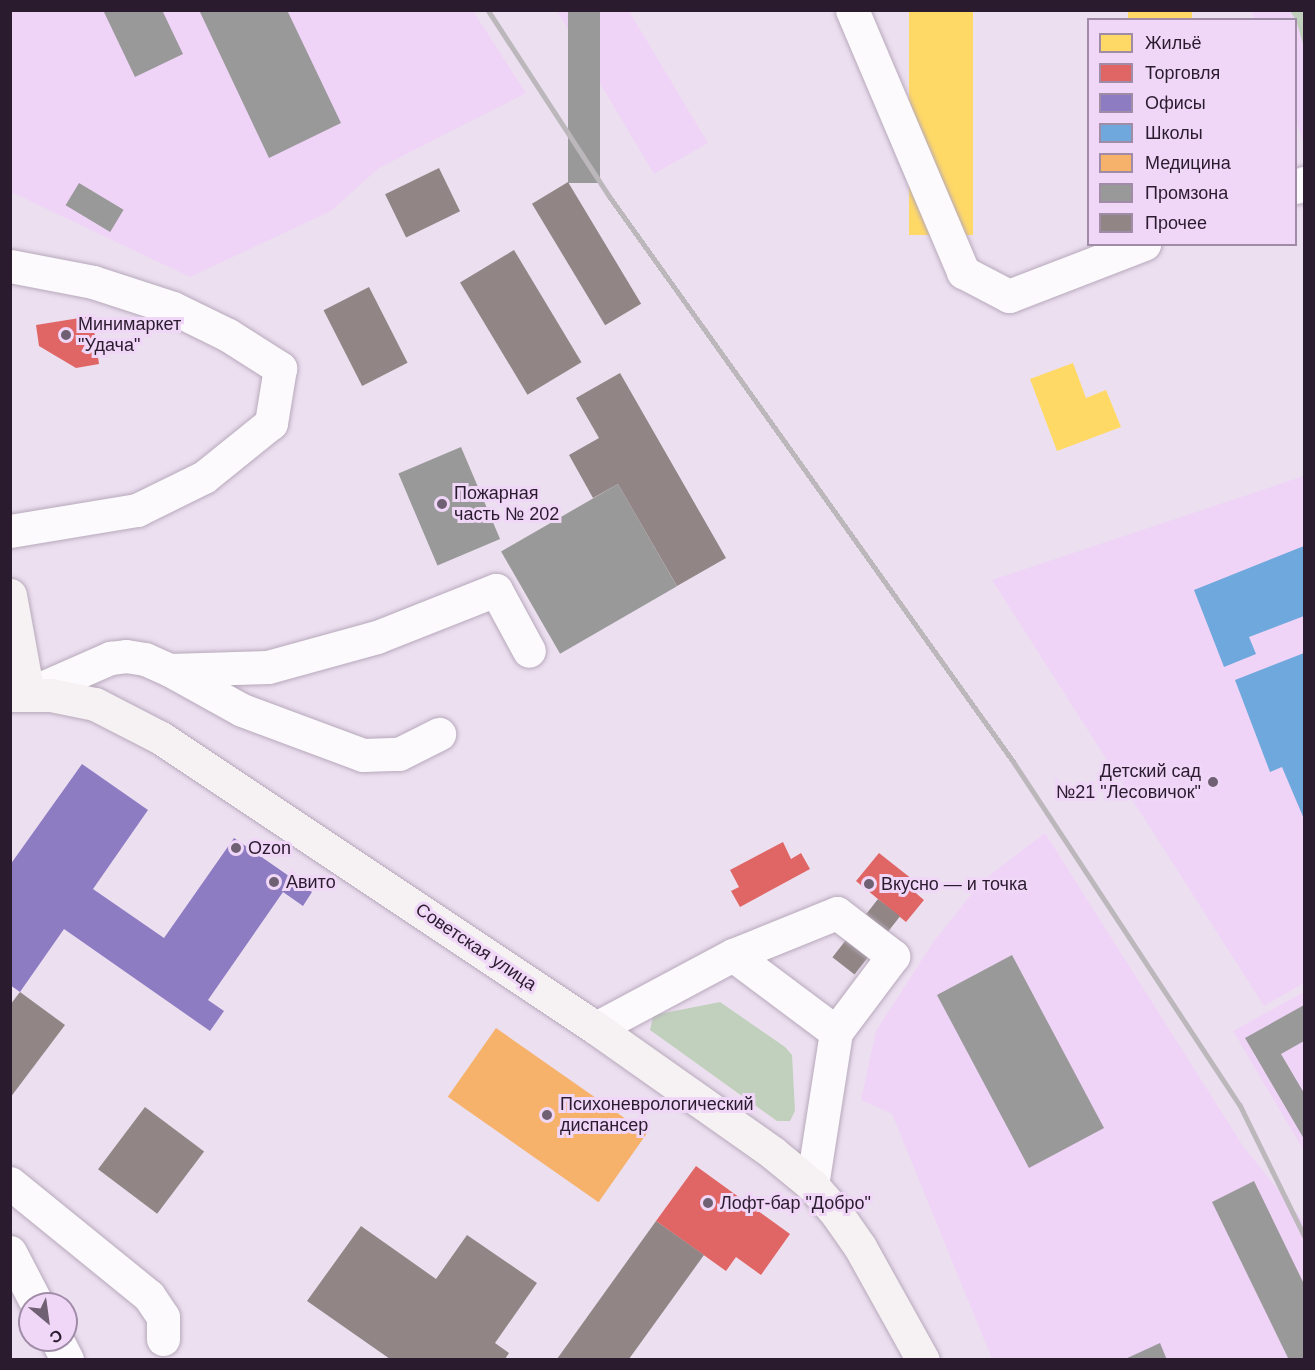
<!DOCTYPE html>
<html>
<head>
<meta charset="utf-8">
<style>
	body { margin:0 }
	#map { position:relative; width:1315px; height:1370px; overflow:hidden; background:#ecdff0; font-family:Arial,sans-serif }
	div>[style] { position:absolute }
	.built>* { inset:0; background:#efd4f7 }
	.green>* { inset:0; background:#c1d0bc }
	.homes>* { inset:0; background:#ffd966; transform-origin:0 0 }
	.shops>* { inset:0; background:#e06666 }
	.offices>* { inset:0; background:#8e7cc3 }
	.schools>* { inset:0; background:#6fa8dc }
	.health>* { inset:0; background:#f6b26b; transform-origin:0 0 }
	.industry>* { inset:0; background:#999; transform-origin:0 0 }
	.building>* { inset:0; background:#918685; transform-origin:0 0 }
	.roads { filter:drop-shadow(0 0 2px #b7a9bb) drop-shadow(0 0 2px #b7a9bb) }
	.minor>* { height:33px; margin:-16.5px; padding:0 16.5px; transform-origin:16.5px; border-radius:16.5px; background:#fcfafd }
	.major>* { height:33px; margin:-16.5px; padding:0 16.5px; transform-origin:16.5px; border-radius:16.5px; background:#f6f1f3 }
	.rail>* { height:4.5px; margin:-2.25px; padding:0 2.25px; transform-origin:2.25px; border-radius:2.25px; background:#bbb7bb }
	.dots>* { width:16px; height:16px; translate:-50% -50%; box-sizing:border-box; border:3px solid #f0d7f8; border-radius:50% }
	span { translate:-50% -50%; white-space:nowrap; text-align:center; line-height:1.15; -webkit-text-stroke:6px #f0d7f8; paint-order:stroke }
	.poi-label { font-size:18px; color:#2b1b2f }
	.left { translate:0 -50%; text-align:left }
	.right { translate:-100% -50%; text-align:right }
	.street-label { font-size:18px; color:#2b1b2f }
	.frame { position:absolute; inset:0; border:12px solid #2b1b2f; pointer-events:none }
	.legend { position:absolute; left:1087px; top:18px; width:210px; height:228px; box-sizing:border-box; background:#f0d7f8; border:2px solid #a18ca8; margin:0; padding:8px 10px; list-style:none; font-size:18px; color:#2b1b2f }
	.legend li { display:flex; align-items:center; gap:12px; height:30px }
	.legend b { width:30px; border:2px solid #a18ca8 }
	.north { position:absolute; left:18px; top:1292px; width:60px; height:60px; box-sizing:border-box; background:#f0d7f8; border:2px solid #a18ca8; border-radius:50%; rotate:151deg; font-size:16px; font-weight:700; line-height:24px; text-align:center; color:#2b1b2f }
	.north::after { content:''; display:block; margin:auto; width:21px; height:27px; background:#6f6073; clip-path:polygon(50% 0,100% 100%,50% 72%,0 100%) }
</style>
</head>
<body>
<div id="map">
	<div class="built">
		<div style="clip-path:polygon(10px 11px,473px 11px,526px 93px,379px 168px,331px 211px,190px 277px,11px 192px)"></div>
		<div style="clip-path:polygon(557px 11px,629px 11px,708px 143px,654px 174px)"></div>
		<div style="clip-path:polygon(1251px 11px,1304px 11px,1304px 144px,1296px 121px,1296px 20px,1255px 19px)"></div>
		<div style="clip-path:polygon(1304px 476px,1304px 983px,1264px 1006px,992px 580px)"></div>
		<div style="clip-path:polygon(1045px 833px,1243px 1146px,1304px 1222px,1304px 1359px,992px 1359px,892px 1114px,861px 1100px,876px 1031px,934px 941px,982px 881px)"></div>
		<div style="clip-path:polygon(1304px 992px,1304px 1151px,1233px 1031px)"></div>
	</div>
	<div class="green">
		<div style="clip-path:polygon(1290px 11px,1304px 11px,1304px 47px,1296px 20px)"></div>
		<div style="clip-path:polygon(720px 1002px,785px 1047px,792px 1055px,795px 1111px,790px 1121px,777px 1121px,650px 1030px,653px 1017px,659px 1014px)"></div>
	</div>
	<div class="homes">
		<div style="left:909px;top:10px;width:64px;height:225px"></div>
		<div style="left:1128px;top:10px;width:64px;height:11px"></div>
		<div style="clip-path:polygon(1073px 363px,1086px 398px,1106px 390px,1121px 427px,1057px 451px,1030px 379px)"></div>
	</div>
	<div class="shops">
		<div style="clip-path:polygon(92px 316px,99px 364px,76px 368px,39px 346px,36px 325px)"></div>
		<div style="clip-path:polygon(783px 842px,791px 859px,801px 853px,810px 869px,740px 907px,731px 891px,739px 887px,730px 870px)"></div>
		<div style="clip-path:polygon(879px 853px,917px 883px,911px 889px,924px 900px,906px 922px,856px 881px)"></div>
		<div style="clip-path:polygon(696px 1166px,790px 1234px,761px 1275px,736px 1257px,726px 1271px,656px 1221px)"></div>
	</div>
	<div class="offices">
		<div style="clip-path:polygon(82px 764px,148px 810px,93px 889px,164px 938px,234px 838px,312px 892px,303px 906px,283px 892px,208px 1000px,224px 1011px,210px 1031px,64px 929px,20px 992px,10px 985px,10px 865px)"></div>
	</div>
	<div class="schools">
		<div style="clip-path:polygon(1304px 546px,1304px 616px,1249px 637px,1256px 654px,1224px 667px,1194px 590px)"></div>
		<div style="clip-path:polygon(1304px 653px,1304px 819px,1282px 767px,1270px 772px,1235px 680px)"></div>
	</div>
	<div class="health">
		<div style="left:496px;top:1028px;width:184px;height:84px;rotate:35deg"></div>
	</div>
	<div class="industry">
		<div style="clip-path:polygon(103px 10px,162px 10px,183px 54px,135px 77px)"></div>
		<div style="clip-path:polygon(199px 10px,287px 10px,341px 123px,269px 158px)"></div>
		<div style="left:568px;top:10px;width:32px;height:173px"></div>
		<div style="left:79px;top:183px;width:52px;height:26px;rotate:31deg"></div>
		<div style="left:461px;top:447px;width:100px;height:68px;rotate:67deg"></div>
		<div style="left:618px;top:484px;width:118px;height:135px;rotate:60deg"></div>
		<div style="left:1012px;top:955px;width:196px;height:85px;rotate:62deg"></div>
		<div style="clip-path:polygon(1304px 1005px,1304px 1041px,1281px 1054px,1304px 1093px,1304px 1139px,1245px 1038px)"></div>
		<div style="clip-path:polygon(1254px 1181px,1304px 1284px,1304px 1360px,1289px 1360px,1212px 1202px)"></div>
		<div style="clip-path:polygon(1160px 1343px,1167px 1360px,1123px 1360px)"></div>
	</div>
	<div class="building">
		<div style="left:439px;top:168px;width:48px;height:60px;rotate:64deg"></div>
		<div style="left:568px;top:182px;width:142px;height:42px;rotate:59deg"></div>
		<div style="left:514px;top:250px;width:131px;height:63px;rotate:59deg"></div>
		<div style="left:369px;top:287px;width:85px;height:51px;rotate:63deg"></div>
		<div style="clip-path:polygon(620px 373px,726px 558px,677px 586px,618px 484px,593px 498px,569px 455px,599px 438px,576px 398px)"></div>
		<div style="left:878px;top:899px;width:28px;height:74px;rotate:38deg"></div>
		<div style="clip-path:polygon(20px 992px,65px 1025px,10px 1098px,10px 1005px)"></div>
		<div style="left:145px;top:1107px;width:74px;height:78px;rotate:37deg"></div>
		<div style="clip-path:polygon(656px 1221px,704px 1255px,629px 1359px,557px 1359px)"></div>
		<div style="clip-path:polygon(361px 1226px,436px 1279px,467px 1235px,537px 1283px,495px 1343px,509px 1353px,505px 1359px,390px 1359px,307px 1301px)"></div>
	</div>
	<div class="roads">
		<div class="minor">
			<div style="left:852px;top:10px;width:285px;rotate:67deg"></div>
			<div style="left:963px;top:272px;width:52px;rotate:27.6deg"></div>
			<div style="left:1009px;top:296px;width:145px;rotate:-21.1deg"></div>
			<div style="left:1296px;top:187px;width:9px;rotate:-27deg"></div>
			<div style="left:10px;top:266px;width:85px;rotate:10.9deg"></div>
			<div style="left:93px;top:282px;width:84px;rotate:18deg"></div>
			<div style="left:173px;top:308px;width:61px;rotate:26.1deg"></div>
			<div style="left:228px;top:335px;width:62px;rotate:32.4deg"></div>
			<div style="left:280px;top:368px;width:56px;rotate:99.3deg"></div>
			<div style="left:271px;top:423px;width:86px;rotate:141.1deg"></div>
			<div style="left:204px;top:477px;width:75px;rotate:153.8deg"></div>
			<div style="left:137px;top:510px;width:129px;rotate:170.6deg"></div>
			<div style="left:170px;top:670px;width:98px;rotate:-1.8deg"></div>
			<div style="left:268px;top:667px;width:113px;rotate:-15.4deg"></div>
			<div style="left:377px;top:637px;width:128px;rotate:-21.6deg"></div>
			<div style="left:496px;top:590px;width:69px;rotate:61.6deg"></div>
			<div style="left:28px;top:694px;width:90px;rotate:-23.7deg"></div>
			<div style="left:110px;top:658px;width:16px;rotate:-7deg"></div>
			<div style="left:126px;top:656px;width:19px;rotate:9deg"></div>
			<div style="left:145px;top:659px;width:27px;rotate:24deg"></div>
			<div style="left:170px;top:670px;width:82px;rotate:29.1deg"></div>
			<div style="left:242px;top:710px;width:129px;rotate:20.4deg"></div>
			<div style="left:363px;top:755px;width:36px;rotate:-2deg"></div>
			<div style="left:399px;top:754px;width:45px;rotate:-26.6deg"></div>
			<div style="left:733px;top:955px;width:112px;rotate:-22deg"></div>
			<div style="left:837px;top:913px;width:71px;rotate:37.5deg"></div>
			<div style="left:893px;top:956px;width:95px;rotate:126.9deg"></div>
			<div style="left:596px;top:1028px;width:155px;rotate:-28.1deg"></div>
			<div style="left:733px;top:955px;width:129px;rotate:36.8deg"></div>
			<div style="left:836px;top:1032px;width:155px;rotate:98.9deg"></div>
			<div style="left:10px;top:1183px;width:179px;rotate:39.1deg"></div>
			<div style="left:149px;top:1296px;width:25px;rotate:56deg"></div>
			<div style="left:163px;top:1317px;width:22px;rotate:90deg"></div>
			<div style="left:10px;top:1252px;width:59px;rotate:62.6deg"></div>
			<div style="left:57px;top:1340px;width:22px;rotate:63deg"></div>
		</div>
		<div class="major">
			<div style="left:10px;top:595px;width:101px;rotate:79.7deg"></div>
			<div style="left:10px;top:695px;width:41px"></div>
			<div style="left:51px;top:695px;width:45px;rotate:11.6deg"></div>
			<div style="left:95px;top:704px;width:74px;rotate:27.3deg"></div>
			<div style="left:161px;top:738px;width:523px;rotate:33.69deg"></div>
			<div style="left:596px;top:1028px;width:217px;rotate:35.2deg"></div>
			<div style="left:773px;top:1153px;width:50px;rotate:39.4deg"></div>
			<div style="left:812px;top:1185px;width:38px;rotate:49deg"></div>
			<div style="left:837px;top:1214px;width:40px;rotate:55.1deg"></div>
			<div style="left:860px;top:1247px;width:129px;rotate:60.9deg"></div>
		</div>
	</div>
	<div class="rail">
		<div style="left:488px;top:10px;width:223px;rotate:56.9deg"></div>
		<div style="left:610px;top:197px;width:693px;rotate:54.45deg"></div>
		<div style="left:1013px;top:761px;width:412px;rotate:56.6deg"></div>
		<div style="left:1240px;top:1105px;width:145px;rotate:63.8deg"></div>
	</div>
	<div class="dots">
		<div style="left:66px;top:335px;background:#6f6073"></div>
		<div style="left:442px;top:504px;background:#6f6073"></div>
		<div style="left:1213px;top:782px;background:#6f6073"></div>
		<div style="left:236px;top:848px;background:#6f6073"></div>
		<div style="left:274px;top:882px;background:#6f6073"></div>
		<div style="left:869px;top:884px;background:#6f6073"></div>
		<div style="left:547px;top:1115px;background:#6f6073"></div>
		<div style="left:708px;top:1203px;background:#6f6073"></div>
	</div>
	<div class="poi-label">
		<span class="left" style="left:78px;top:335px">Минимаркет<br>"Удача"</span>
		<span class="left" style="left:454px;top:504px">Пожарная<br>часть № 202</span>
		<span class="right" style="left:1201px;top:782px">Детский сад<br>№21 "Лесовичок"</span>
		<span class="left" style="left:248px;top:848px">Ozon</span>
		<span class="left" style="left:286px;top:882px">Авито</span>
		<span class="left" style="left:881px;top:884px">Вкусно — и точка</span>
		<span class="left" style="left:560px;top:1115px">Психоневрологический<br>диспансер</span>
		<span class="left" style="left:720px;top:1203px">Лофт-бар "Добро"</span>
	</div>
	<div class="street-label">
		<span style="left:476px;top:947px;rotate:34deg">Советская улица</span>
	</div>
	<div class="frame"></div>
	<ul class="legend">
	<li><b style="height:16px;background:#ffd966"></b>Жильё</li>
	<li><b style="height:16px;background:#e06666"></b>Торговля</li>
	<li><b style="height:16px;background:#8e7cc3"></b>Офисы</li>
	<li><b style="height:16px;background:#6fa8dc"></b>Школы</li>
	<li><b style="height:16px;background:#f6b26b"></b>Медицина</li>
	<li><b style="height:16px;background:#999"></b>Промзона</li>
	<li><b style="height:16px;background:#918685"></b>Прочее</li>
	</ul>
	<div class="north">С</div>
</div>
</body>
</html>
